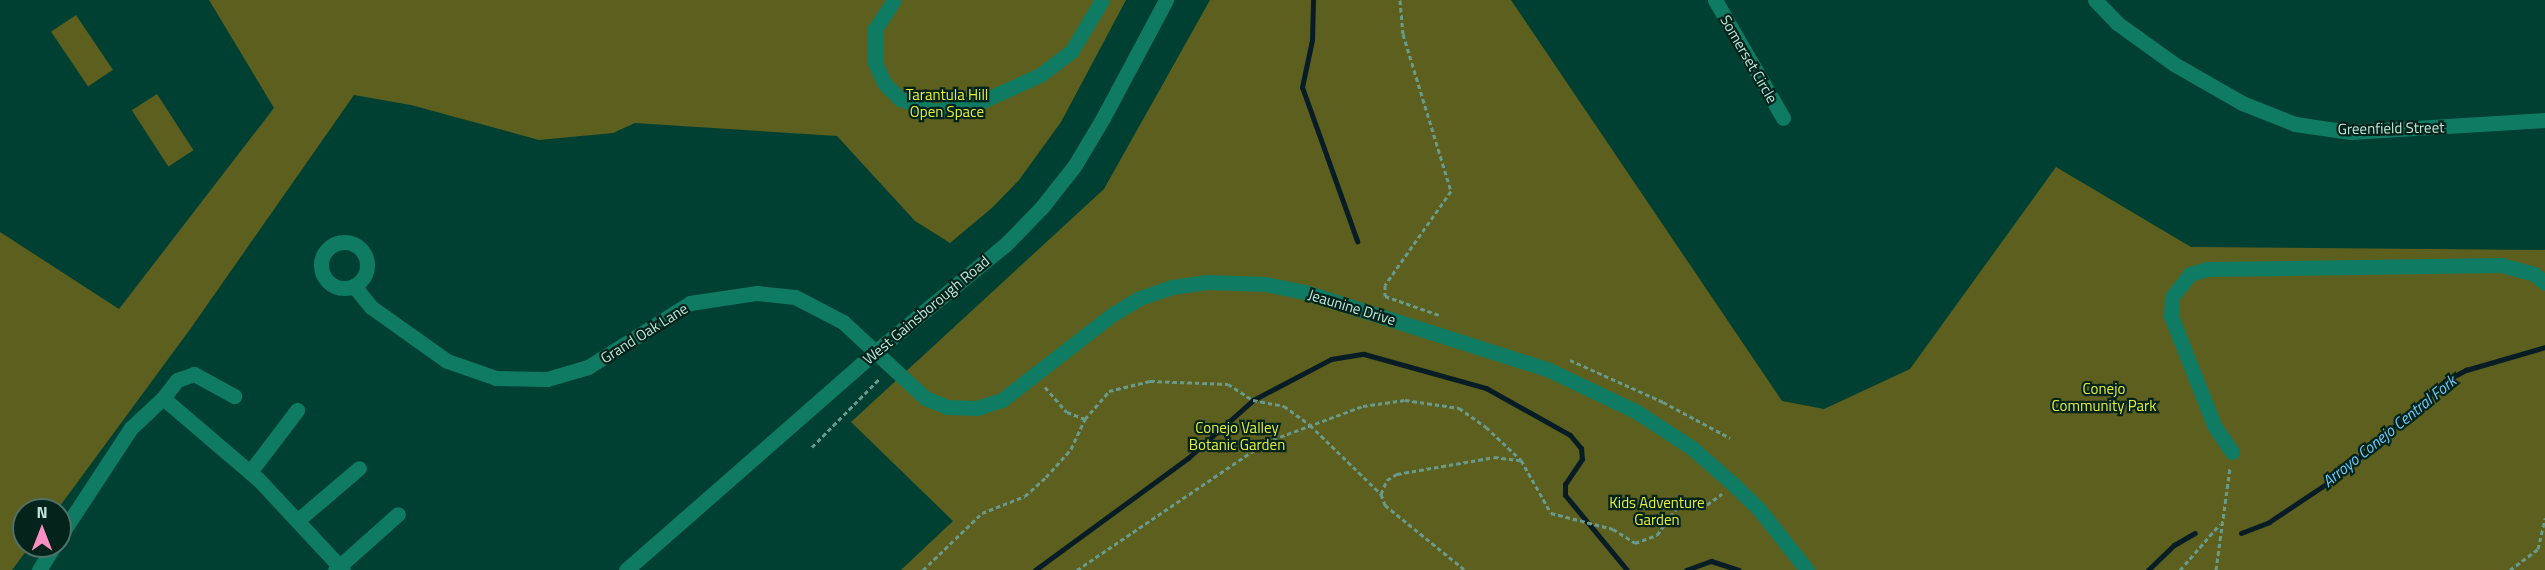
<!DOCTYPE html>
<html>
<head>
<meta charset="utf-8">
<style>
	body { margin:0 }
	#map { position:relative; width:2545px; height:570px; overflow:hidden; background:#004032; font-family:"Titillium Web",sans-serif }
	div>[style] { position:absolute }
	.green>* { inset:0; background:#5c5f1e; transform-origin:0 0 }
	.stream>* { height:5px; margin:-2.5px; padding:0 2.5px; transform-origin:2.5px; border-radius:2.5px; background:#081c25 }
	.path>* { height:3px; margin-top:-1.5px; transform-origin:0; background:repeating-linear-gradient(90deg,#699a8c 0 4.5px,transparent 0 7.5px) }
	.minor>* { height:15px; margin:-7.5px; padding:0 7.5px; transform-origin:7.5px; border-radius:7.5px; background:#0f7b63 }
	.minor>.ring { margin:-7.5px; padding:0; box-sizing:content-box; background:none; border:15px solid #0f7b63; border-radius:50% }
	span { translate:-50% -50%; white-space:nowrap; text-align:center; line-height:1.15; -webkit-text-stroke:4.5px #03231b; paint-order:stroke }
	.street-label { font-size:15px; color:#c1e5d8 }
	.park-label { font-size:15px; color:#e6ee39 }
	.water-label { font-size:16px; color:#6ccbfb; font-style:italic }
	.north { position:absolute; left:12px; top:498px; width:60px; height:60px; box-sizing:border-box; background:#03231b; border:2px solid #4f7167; border-radius:50%; rotate:0deg; font-size:16px; font-weight:700; line-height:24px; text-align:center; color:#c1e5d8 }
	.north::after { content:''; display:block; margin:auto; width:21px; height:27px; background:#fc8fc1; clip-path:polygon(50% 0,100% 100%,50% 72%,0 100%) }
</style>
</head>
<body>
<div id="map">
	<div class="green">
		<div style="clip-path:polygon(209px 0,1126px 0,1061px 122px,1019px 180px,993px 207px,950px 243px,915px 221px,837px 136px,635px 123px,613px 133px,539px 140px,411px 105px,354px 95px,191px 328px,57px 510px,24px 510px,24px 546px,30px 546px,12px 570px,0 570px,0 232px,119px 309px,274px 108px)"></div>
		<div style="clip-path:polygon(1210px 0,1511px 0,1782px 401px,1824px 409px,1910px 369px,2056px 167px,2191px 247px,2545px 250px,2545px 570px,901px 570px,953px 521px,851px 422px,1104px 189px)"></div>
		<div style="left:76px;top:15px;width:66px;height:30px;rotate:56deg"></div>
		<div style="left:157px;top:94px;width:67px;height:30px;rotate:57deg"></div>
	</div>
	<div class="stream">
		<div style="left:1313px;top:0;width:40px;rotate:91.4deg"></div>
		<div style="left:1312px;top:40px;width:48px;rotate:102deg"></div>
		<div style="left:1302px;top:87px;width:164px;rotate:70.3deg"></div>
		<div style="left:2241px;top:533px;width:30px;rotate:-21deg"></div>
		<div style="left:2269px;top:522px;width:87px;rotate:-33.7deg"></div>
		<div style="left:2341px;top:474px;width:140px;rotate:-41.8deg"></div>
		<div style="left:2445px;top:381px;width:24px;rotate:-28deg"></div>
		<div style="left:2466px;top:370px;width:82px;rotate:-16.2deg"></div>
		<div style="left:1035px;top:570px;width:190px;rotate:-36.2deg"></div>
		<div style="left:1188px;top:458px;width:87px;rotate:-41.7deg"></div>
		<div style="left:1253px;top:400px;width:88px;rotate:-27.7deg"></div>
		<div style="left:1331px;top:359px;width:33px;rotate:-9deg"></div>
		<div style="left:1364px;top:354px;width:127px;rotate:15.6deg"></div>
		<div style="left:1486px;top:388px;width:96px;rotate:29.2deg"></div>
		<div style="left:1570px;top:435px;width:17px;rotate:50deg"></div>
		<div style="left:1581px;top:448px;width:11px;rotate:85deg"></div>
		<div style="left:1582px;top:459px;width:30px;rotate:124deg"></div>
		<div style="left:1565px;top:484px;width:11px;rotate:90deg"></div>
		<div style="left:1565px;top:495px;width:97px;rotate:50.4deg"></div>
		<div style="left:1686px;top:570px;width:27px;rotate:-20deg"></div>
		<div style="left:1711px;top:561px;width:29px;rotate:18deg"></div>
		<div style="left:2148px;top:570px;width:36px;rotate:-44deg"></div>
		<div style="left:2174px;top:545px;width:24px;rotate:-30deg"></div>
	</div>
	<div class="path">
		<div style="left:1400px;top:0;width:34px;rotate:85deg"></div>
		<div style="left:1403px;top:34px;width:164px;rotate:73deg"></div>
		<div style="left:1451px;top:191px;width:115px;rotate:125.1deg"></div>
		<div style="left:1385px;top:285px;width:11px;rotate:90deg"></div>
		<div style="left:1385px;top:296px;width:57px;rotate:19.4deg"></div>
		<div style="left:1570px;top:360px;width:102px;rotate:24.3deg"></div>
		<div style="left:1663px;top:402px;width:76px;rotate:28.2deg"></div>
		<div style="left:1045px;top:387px;width:33px;rotate:49deg"></div>
		<div style="left:1067px;top:412px;width:19px;rotate:21deg"></div>
		<div style="left:812px;top:447px;width:97px;rotate:-45.4deg"></div>
		<div style="left:1381px;top:494px;width:15px;rotate:-67deg"></div>
		<div style="left:1387px;top:480px;width:12px;rotate:-31deg"></div>
		<div style="left:1397px;top:474px;width:98px;rotate:-9.9deg"></div>
		<div style="left:1494px;top:457px;width:26px;rotate:7deg"></div>
		<div style="left:923px;top:570px;width:82px;rotate:-44deg"></div>
		<div style="left:982px;top:513px;width:46px;rotate:-21.6deg"></div>
		<div style="left:1025px;top:496px;width:28px;rotate:-42deg"></div>
		<div style="left:1046px;top:477px;width:38px;rotate:-48deg"></div>
		<div style="left:1071px;top:449px;width:33px;rotate:-65deg"></div>
		<div style="left:1085px;top:419px;width:37px;rotate:-49deg"></div>
		<div style="left:1109px;top:391px;width:42px;rotate:-13.7deg"></div>
		<div style="left:1150px;top:381px;width:78px;rotate:2.2deg"></div>
		<div style="left:1228px;top:384px;width:30px;rotate:33deg"></div>
		<div style="left:1253px;top:400px;width:32px;rotate:11deg"></div>
		<div style="left:1284px;top:406px;width:32px;rotate:36deg"></div>
		<div style="left:1310px;top:425px;width:99px;rotate:44.2deg"></div>
		<div style="left:1381px;top:494px;width:12px;rotate:70deg"></div>
		<div style="left:1385px;top:505px;width:103px;rotate:39.1deg"></div>
		<div style="left:1077px;top:570px;width:228px;rotate:-34.1deg"></div>
		<div style="left:1266px;top:442px;width:103px;rotate:-20.4deg"></div>
		<div style="left:1363px;top:406px;width:42px;rotate:-8.1deg"></div>
		<div style="left:1405px;top:400px;width:55px;rotate:8.4deg"></div>
		<div style="left:1459px;top:408px;width:33px;rotate:35deg"></div>
		<div style="left:1486px;top:427px;width:48px;rotate:43.3deg"></div>
		<div style="left:1521px;top:460px;width:61px;rotate:60.5deg"></div>
		<div style="left:1551px;top:513px;width:64px;rotate:14.5deg"></div>
		<div style="left:1613px;top:529px;width:26px;rotate:32deg"></div>
		<div style="left:1635px;top:543px;width:23px;rotate:-20deg"></div>
		<div style="left:1657px;top:535px;width:36px;rotate:-54deg"></div>
		<div style="left:1678px;top:506px;width:23px;rotate:7deg"></div>
		<div style="left:1701px;top:509px;width:26px;rotate:-36deg"></div>
		<div style="left:2180px;top:570px;width:61px;rotate:-49deg"></div>
		<div style="left:2216px;top:570px;width:103px;rotate:-82.2deg"></div>
		<div style="left:2510px;top:570px;width:35px;rotate:-37deg"></div>
		<div style="left:2538px;top:549px;width:32px;rotate:-77deg"></div>
	</div>
	<div class="minor">
		<div style="left:894px;top:0;width:35px;rotate:123deg"></div>
		<div style="left:875px;top:29px;width:34px;rotate:90deg"></div>
		<div style="left:875px;top:63px;width:23px;rotate:65deg"></div>
		<div style="left:885px;top:84px;width:21px;rotate:45deg"></div>
		<div style="left:900px;top:99px;width:36px;rotate:19deg"></div>
		<div style="left:934px;top:111px;width:45px;rotate:-10.3deg"></div>
		<div style="left:978px;top:103px;width:68px;rotate:-24.3deg"></div>
		<div style="left:1040px;top:75px;width:39px;rotate:-37deg"></div>
		<div style="left:1071px;top:52px;width:61px;rotate:-59.2deg"></div>
		<div style="left:1715px;top:0;width:136px;rotate:60deg"></div>
		<div style="left:2095px;top:0;width:32px;rotate:46deg"></div>
		<div style="left:2117px;top:23px;width:70px;rotate:35.7deg"></div>
		<div style="left:2174px;top:64px;width:78px;rotate:29.8deg"></div>
		<div style="left:2242px;top:103px;width:57px;rotate:21.6deg"></div>
		<div style="left:2295px;top:124px;width:56px;rotate:8.3deg"></div>
		<div style="left:2350px;top:132px;width:195px;rotate:-3.5deg"></div>
		<div class="ring" style="left:321px;top:242px;width:31px;height:31px"></div>
		<div style="left:354px;top:286px;width:27px;rotate:51deg"></div>
		<div style="left:371px;top:307px;width:93px;rotate:35.4deg"></div>
		<div style="left:447px;top:361px;width:52px;rotate:19.1deg"></div>
		<div style="left:496px;top:378px;width:51px;rotate:1.1deg"></div>
		<div style="left:547px;top:379px;width:43px;rotate:-16.3deg"></div>
		<div style="left:588px;top:367px;width:120px;rotate:-32.1deg"></div>
		<div style="left:690px;top:303px;width:68px;rotate:-8.5deg"></div>
		<div style="left:757px;top:293px;width:38px;rotate:6deg"></div>
		<div style="left:795px;top:297px;width:54px;rotate:27.5deg"></div>
		<div style="left:843px;top:322px;width:112px;rotate:42.8deg"></div>
		<div style="left:925px;top:398px;width:24px;rotate:22deg"></div>
		<div style="left:947px;top:407px;width:30px;rotate:2deg"></div>
		<div style="left:977px;top:408px;width:26px;rotate:-18deg"></div>
		<div style="left:1002px;top:400px;width:140px;rotate:-37.8deg"></div>
		<div style="left:1113px;top:314px;width:31px;rotate:-31deg"></div>
		<div style="left:1140px;top:298px;width:34px;rotate:-19deg"></div>
		<div style="left:1172px;top:287px;width:34px;rotate:-8deg"></div>
		<div style="left:1206px;top:282px;width:59px;rotate:1.9deg"></div>
		<div style="left:1265px;top:284px;width:41px;rotate:11.3deg"></div>
		<div style="left:1305px;top:292px;width:254px;rotate:17.7deg"></div>
		<div style="left:1547px;top:369px;width:100px;rotate:25.5deg"></div>
		<div style="left:1637px;top:412px;width:66px;rotate:33.2deg"></div>
		<div style="left:1692px;top:448px;width:55px;rotate:41.3deg"></div>
		<div style="left:1733px;top:484px;width:35px;rotate:44deg"></div>
		<div style="left:1758px;top:508px;width:79px;rotate:51.7deg"></div>
		<div style="left:163px;top:398px;width:23px;rotate:-52deg"></div>
		<div style="left:177px;top:380px;width:18px;rotate:-19deg"></div>
		<div style="left:194px;top:374px;width:46px;rotate:28.8deg"></div>
		<div style="left:2232px;top:452px;width:32px;rotate:-124deg"></div>
		<div style="left:2214px;top:425px;width:117px;rotate:-111.5deg"></div>
		<div style="left:2171px;top:316px;width:19px;rotate:-87deg"></div>
		<div style="left:2172px;top:297px;width:29px;rotate:-52deg"></div>
		<div style="left:2190px;top:274px;width:18px;rotate:-16deg"></div>
		<div style="left:2207px;top:269px;width:294px;rotate:-0.8deg"></div>
		<div style="left:2501px;top:265px;width:34px;rotate:15deg"></div>
		<div style="left:2534px;top:274px;width:14px;rotate:39deg"></div>
		<div style="left:250px;top:472px;width:78px;rotate:-52.8deg"></div>
		<div style="left:298px;top:520px;width:80px;rotate:-40.4deg"></div>
		<div style="left:60px;top:536px;width:129px;rotate:-56.7deg"></div>
		<div style="left:131px;top:428px;width:44px;rotate:-43.2deg"></div>
		<div style="left:163px;top:398px;width:126px;rotate:40.5deg"></div>
		<div style="left:259px;top:480px;width:123px;rotate:47deg"></div>
		<div style="left:39px;top:570px;width:28px;rotate:-58deg"></div>
		<div style="left:335px;top:570px;width:84px;rotate:-41.6deg"></div>
		<div style="left:626px;top:570px;width:331px;rotate:-41.2deg"></div>
		<div style="left:875px;top:352px;width:168px;rotate:-39.5deg"></div>
		<div style="left:1005px;top:245px;width:53px;rotate:-45.8deg"></div>
		<div style="left:1042px;top:207px;width:53px;rotate:-51.8deg"></div>
		<div style="left:1075px;top:165px;width:55px;rotate:-59.2deg"></div>
		<div style="left:1103px;top:118px;width:134px;rotate:-61.9deg"></div>
	</div>
	<div class="street-label">
		<span style="left:1749px;top:59px;rotate:60deg">Somerset Circle</span>
		<span style="left:2391px;top:128px;rotate:-1deg">Greenfield Street</span>
		<span style="left:1352px;top:307px;rotate:17deg">Jeaunine Drive</span>
		<span style="left:926px;top:310px;rotate:-40deg">West Gainsborough Road</span>
		<span style="left:644px;top:333px;rotate:-32deg">Grand Oak Lane</span>
	</div>
	<div class="park-label">
		<span style="left:947px;top:103px">Tarantula Hill<br>Open Space</span>
		<span style="left:2104px;top:397px">Conejo<br>Community Park</span>
		<span style="left:1237px;top:436px">Conejo Valley<br>Botanic Garden</span>
		<span style="left:1657px;top:511px">Kids Adventure<br>Garden</span>
	</div>
	<div class="water-label">
		<span style="left:2389px;top:431px;rotate:-39deg">Arroyo Conejo Central Fork</span>
	</div>
	<div class="north">N</div>
</div>
</body>
</html>
